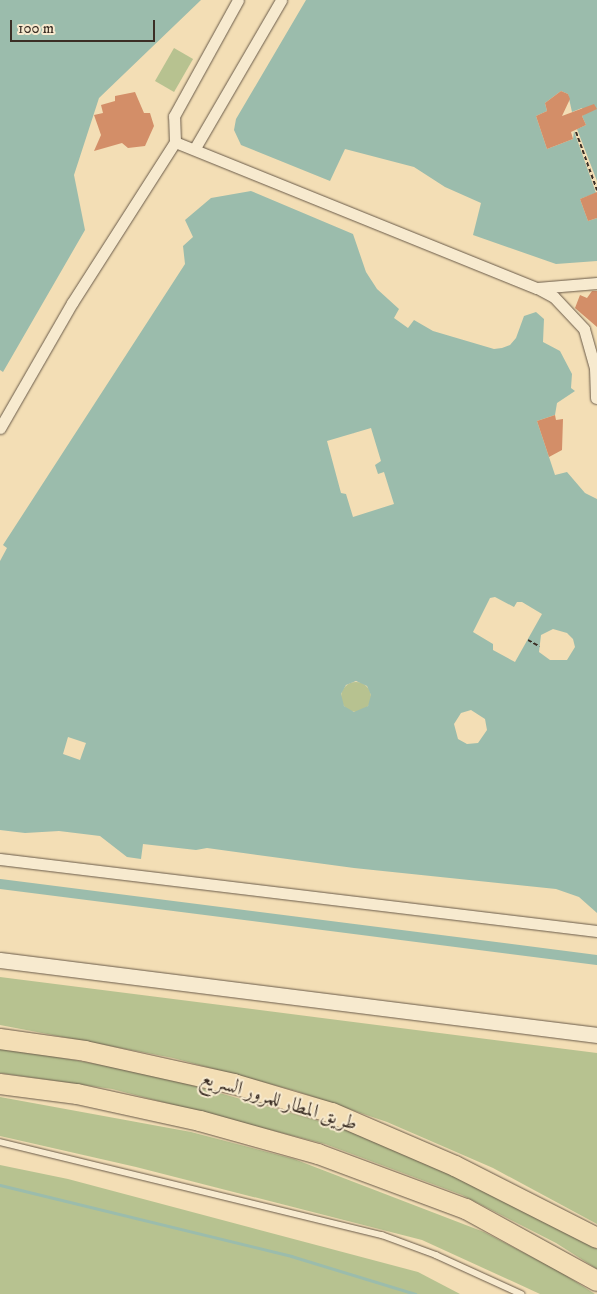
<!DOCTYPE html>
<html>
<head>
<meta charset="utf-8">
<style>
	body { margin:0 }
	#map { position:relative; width:597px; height:1294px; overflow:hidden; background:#f3deb5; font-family:"IM FELL DW Pica",Amiri,serif }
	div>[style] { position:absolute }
	.green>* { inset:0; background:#b7c290; transform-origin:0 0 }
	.round { border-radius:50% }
	.water>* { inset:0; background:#9bbcac }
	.pier>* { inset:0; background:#f3deb5 }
	.stream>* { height:3px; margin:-1.5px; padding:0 1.5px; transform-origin:1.5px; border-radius:1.5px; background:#9bbcac }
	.canal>* { height:10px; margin:-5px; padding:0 5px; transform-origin:5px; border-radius:5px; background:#9bbcac }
	.building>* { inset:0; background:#d38e68 }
	.path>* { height:2px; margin-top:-1px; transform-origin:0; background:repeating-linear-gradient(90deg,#3b2e25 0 4px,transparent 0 6.5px) }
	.roads { filter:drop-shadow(0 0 1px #695a49) drop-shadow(0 0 1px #695a49) }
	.lane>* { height:5.5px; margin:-2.75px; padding:0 2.75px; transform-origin:2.75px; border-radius:2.75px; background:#f7eacf }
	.street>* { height:11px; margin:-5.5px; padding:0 5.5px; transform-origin:5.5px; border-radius:5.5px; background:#f7eacf }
	.secondary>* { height:15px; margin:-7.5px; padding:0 7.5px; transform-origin:7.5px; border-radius:7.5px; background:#f7eacf }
	.highway>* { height:20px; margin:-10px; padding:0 10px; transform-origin:10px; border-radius:10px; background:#f3deb5 }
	span { translate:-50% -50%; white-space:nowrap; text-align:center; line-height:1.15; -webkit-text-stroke:4px #f7eacf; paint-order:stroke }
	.street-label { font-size:20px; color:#3b2e25 }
	.scale { position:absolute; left:10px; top:20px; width:145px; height:22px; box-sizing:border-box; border:2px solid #3b2e25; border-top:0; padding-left:6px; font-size:15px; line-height:18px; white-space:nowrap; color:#3b2e25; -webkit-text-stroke:4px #f7eacf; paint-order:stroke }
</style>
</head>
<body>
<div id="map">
	<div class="green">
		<div style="left:174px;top:48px;width:22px;height:38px;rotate:30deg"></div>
		<div class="round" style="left:341px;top:682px;width:30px;height:30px"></div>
		<div style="clip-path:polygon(0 977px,597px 1053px,597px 1224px,493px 1168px,387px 1122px,296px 1091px,173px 1058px,0 1025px)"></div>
		<div style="clip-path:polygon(0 1047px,148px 1073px,355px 1131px,433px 1163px,566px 1230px,597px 1249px,597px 1269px,556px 1243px,462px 1195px,325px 1144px,112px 1089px,0 1073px)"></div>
		<div style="clip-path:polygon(0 1097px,191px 1132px,294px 1159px,484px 1232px,559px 1271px,595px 1294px,540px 1294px,422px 1240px,136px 1167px,0 1136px)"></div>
		<div style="clip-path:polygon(0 1165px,68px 1179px,418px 1272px,460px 1294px,0 1294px)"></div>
	</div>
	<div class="water">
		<div style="clip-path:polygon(0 0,201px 0,99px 98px,74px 175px,85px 230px,3px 372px,0 370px)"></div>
		<div style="clip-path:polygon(306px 0,597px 0,597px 261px,556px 264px,473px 235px,481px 203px,445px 187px,414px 167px,345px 149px,330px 181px,241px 145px,234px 130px,236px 119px)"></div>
		<div style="clip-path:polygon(evenodd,251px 191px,353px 234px,366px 272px,377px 289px,399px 309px,394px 318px,408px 328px,414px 320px,433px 331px,494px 349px,502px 348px,510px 345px,516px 338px,524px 316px,536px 312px,544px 319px,543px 342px,560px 351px,572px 374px,571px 388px,575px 391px,557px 403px,555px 415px,537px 421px,555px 475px,567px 472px,585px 493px,597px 499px,597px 913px,579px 897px,556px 889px,354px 868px,207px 848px,196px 850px,143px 844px,141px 859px,127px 857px,100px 836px,59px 831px,25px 833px,0 830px,0 561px,7px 548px,3px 545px,185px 264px,183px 246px,193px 237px,185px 220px,211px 198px,251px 191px,371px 428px,381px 461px,375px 465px,378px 474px,384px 472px,394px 504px,353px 517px,346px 494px,341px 493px,327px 441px,371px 428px,251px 191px,495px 597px,514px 607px,517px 602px,522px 602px,542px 614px,515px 662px,493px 650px,493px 644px,473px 632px,490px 598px,495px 597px,251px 191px,553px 629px,567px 633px,573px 639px,575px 647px,567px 660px,550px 660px,539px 652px,541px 635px,553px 629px,251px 191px,356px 681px,367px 686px,371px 695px,368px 706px,354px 712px,344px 706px,341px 694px,346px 685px,356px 681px,251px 191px,471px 710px,485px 719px,487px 730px,478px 743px,467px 744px,458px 739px,454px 724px,461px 713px,471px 710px,251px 191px,68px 737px,86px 743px,80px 760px,63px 754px,68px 737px)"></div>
	</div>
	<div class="pier">
		<div style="clip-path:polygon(561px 91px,568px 94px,572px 112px,582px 108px,585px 114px,582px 116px,586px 125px,577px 129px,597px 181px,597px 218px,588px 221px,580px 199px,596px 193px,574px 131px,573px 139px,547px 149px,536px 116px,547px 111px,545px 103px)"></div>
	</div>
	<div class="stream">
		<div style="left:0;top:1185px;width:300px;rotate:13.7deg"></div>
		<div style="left:291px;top:1256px;width:130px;rotate:17deg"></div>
	</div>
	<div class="canal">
		<div style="left:0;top:884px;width:602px;rotate:7.25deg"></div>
	</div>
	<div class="building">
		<div style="clip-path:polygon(561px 91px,568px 94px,570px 99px,562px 116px,594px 104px,597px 109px,582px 116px,586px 125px,571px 132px,573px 139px,547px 149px,536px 116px,547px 111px,545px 103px)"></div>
		<div style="clip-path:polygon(135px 92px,144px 113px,150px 113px,154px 126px,145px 146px,128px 148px,122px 143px,94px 151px,101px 135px,94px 115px,103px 113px,101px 105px,115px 101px,115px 96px)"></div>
		<div style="clip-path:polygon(597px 192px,597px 218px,588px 221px,580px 199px)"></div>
		<div style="clip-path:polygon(592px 291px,597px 291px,597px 327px,575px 308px,580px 295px,587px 298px)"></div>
		<div style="clip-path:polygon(555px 415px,556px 420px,563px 419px,562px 450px,549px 457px,537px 421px)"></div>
	</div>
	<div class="path">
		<div style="left:576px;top:132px;width:62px;rotate:70.1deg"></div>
		<div style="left:528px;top:640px;width:13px;rotate:29deg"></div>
	</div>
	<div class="roads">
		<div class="lane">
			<div style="left:0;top:1142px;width:393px;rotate:13.7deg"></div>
			<div style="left:382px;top:1235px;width:58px;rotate:20.3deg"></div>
			<div style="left:436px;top:1255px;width:94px;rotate:24.6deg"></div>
		</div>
		<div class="street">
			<div style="left:175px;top:142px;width:390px;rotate:22deg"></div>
			<div style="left:537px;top:288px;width:60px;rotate:-4.8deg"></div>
			<div style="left:195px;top:148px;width:171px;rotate:-59.8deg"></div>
			<div style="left:537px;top:288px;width:19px;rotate:28deg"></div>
			<div style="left:554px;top:297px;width:44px;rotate:46.8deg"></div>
			<div style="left:584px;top:329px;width:41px;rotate:74.2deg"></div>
			<div style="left:595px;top:368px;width:30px;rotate:88deg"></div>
			<div style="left:0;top:428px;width:144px;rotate:-60.1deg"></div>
			<div style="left:72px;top:303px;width:191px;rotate:-57.4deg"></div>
			<div style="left:175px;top:142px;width:26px;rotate:-92deg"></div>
			<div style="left:174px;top:116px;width:132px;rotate:-61.1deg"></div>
			<div style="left:0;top:859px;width:601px;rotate:6.88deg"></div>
		</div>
		<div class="secondary">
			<div style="left:0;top:960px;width:602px;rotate:7.16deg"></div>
		</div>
		<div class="highway">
			<div style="left:0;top:1039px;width:86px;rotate:8deg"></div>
			<div style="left:85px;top:1051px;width:153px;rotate:12.5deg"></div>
			<div style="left:234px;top:1084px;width:102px;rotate:16.5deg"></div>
			<div style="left:332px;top:1113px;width:134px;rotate:23.3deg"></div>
			<div style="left:455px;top:1166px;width:159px;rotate:26.9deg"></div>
			<div style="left:0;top:1084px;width:78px;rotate:7.4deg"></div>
			<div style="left:77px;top:1094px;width:126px;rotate:12.4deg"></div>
			<div style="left:200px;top:1121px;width:123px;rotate:15.6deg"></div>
			<div style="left:318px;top:1154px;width:158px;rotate:20.4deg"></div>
			<div style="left:466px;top:1209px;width:149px;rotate:28.8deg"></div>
		</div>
	</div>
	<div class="street-label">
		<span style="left:279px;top:1101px;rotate:17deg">طريق المطار للمرور السريع</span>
	</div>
	<div class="scale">100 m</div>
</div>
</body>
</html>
